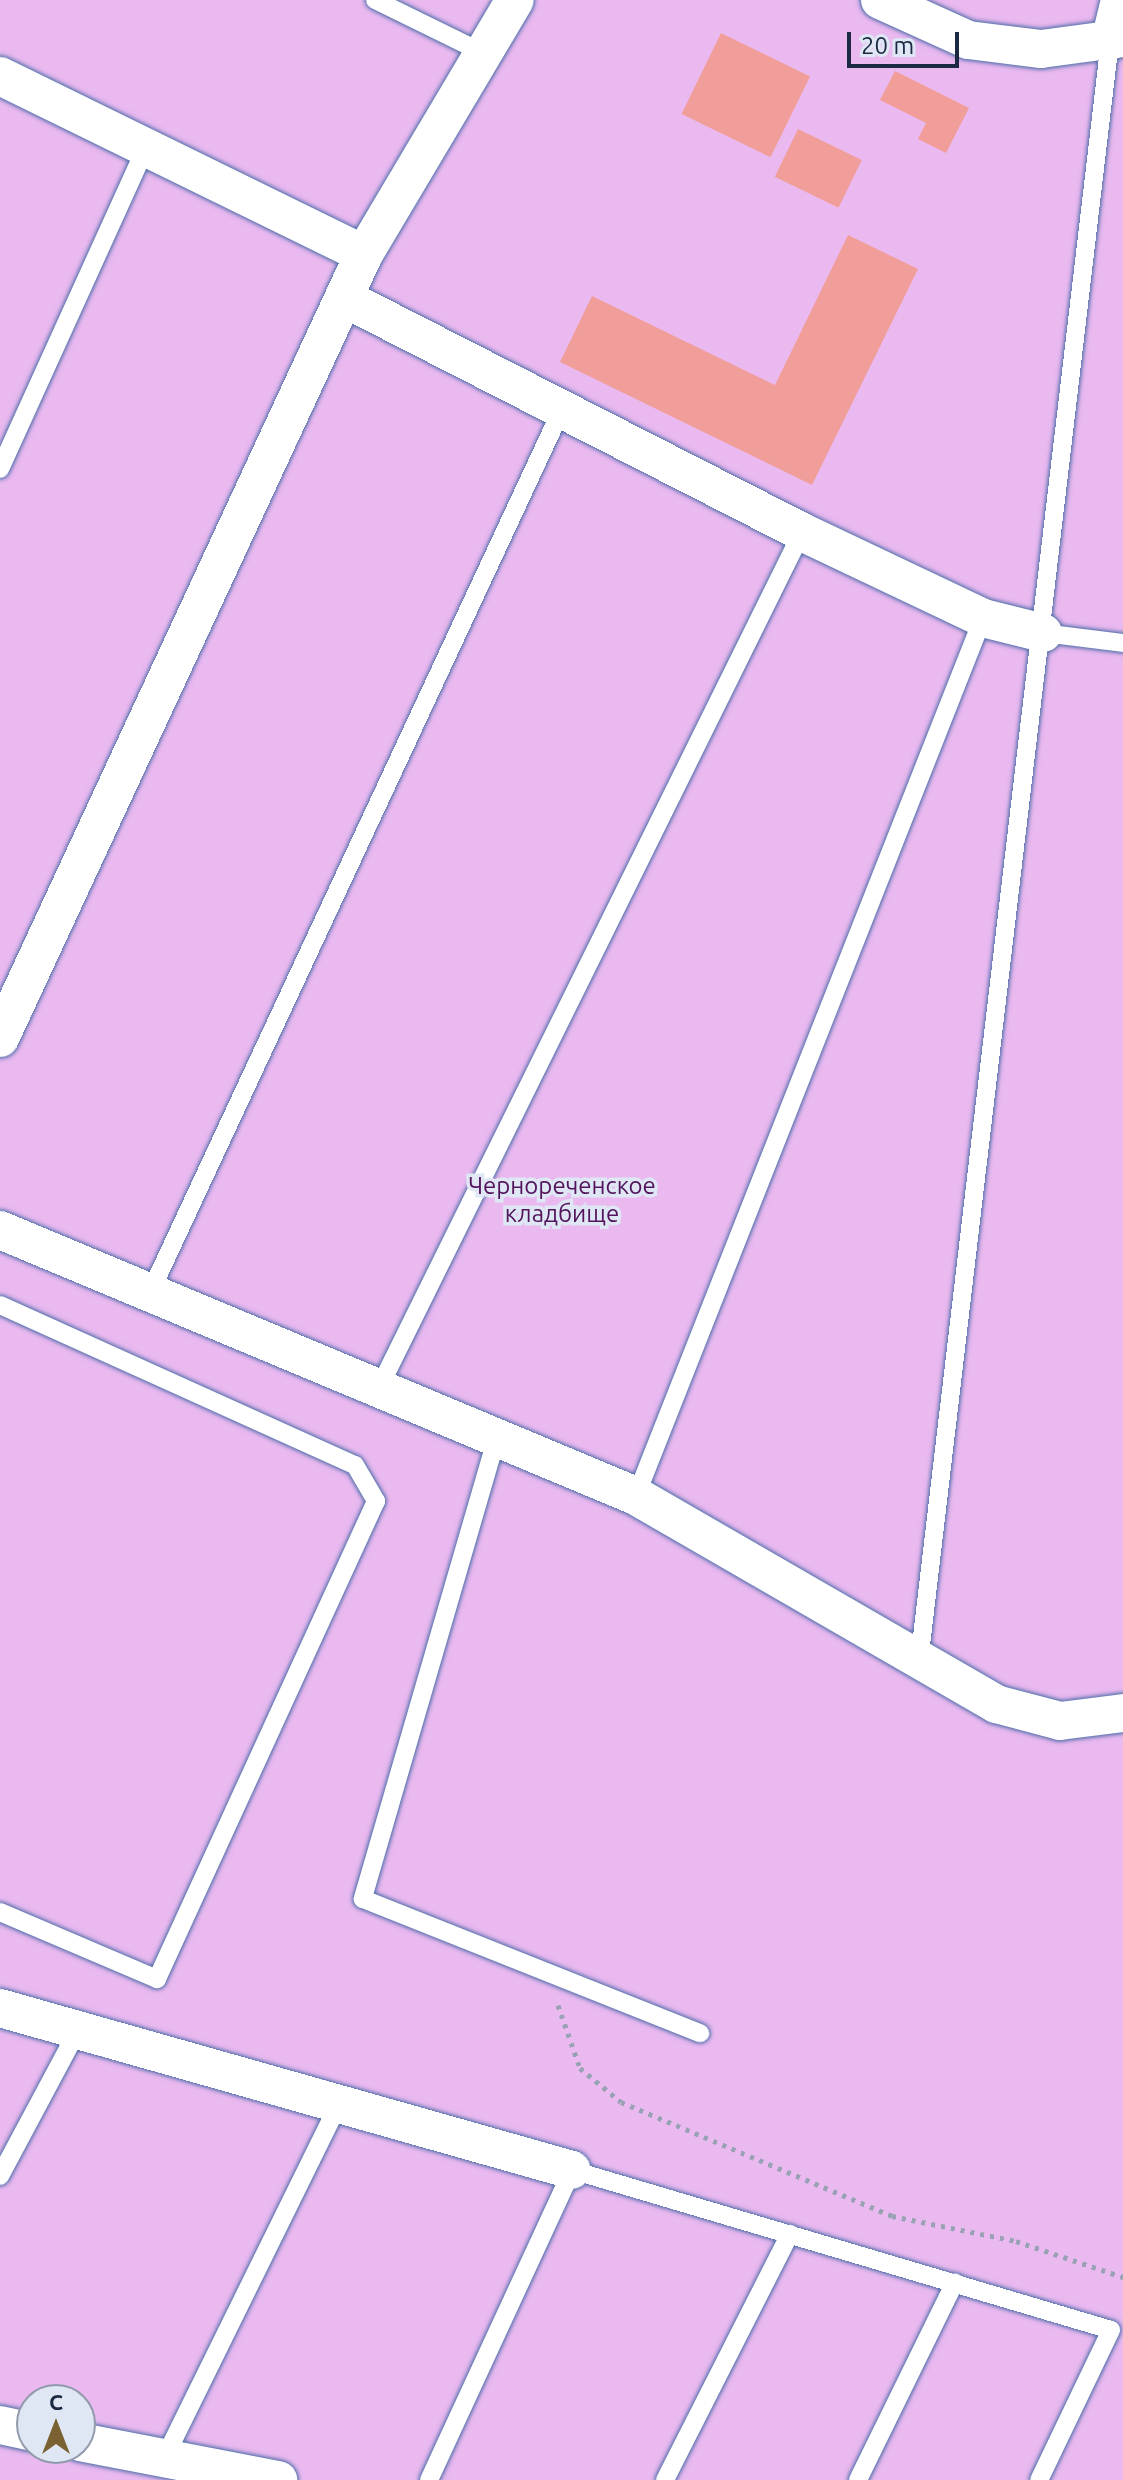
<!DOCTYPE html>
<html>
<head>
<meta charset="utf-8">
<style>
	body { margin:0 }
	#map { position:relative; width:1123px; height:2480px; overflow:hidden; background:#dfe6f4; font-family:Ubuntu,sans-serif }
	div>[style] { position:absolute }
	.green>* { inset:0; background:#eab9f0 }
	.building>* { inset:0; background:#f19e9a; transform-origin:0 0 }
	.path>* { height:5px; margin-top:-2.5px; transform-origin:0; background:repeating-linear-gradient(90deg,#99a2b5 0 4px,transparent 0 10px) }
	.roads { filter:drop-shadow(0 0 2px #4d6da9) drop-shadow(0 0 2px #4d6da9) }
	.lane>* { height:18px; margin:-9px; padding:0 9px; transform-origin:9px; border-radius:9px; background:#fff }
	.street>* { height:38px; margin:-19px; padding:0 19px; transform-origin:19px; border-radius:19px; background:#fff }
	span { translate:-50% -50%; white-space:nowrap; text-align:center; line-height:1.15; -webkit-text-stroke:7px #dfe6f4; paint-order:stroke }
	.park-label { font-size:24px; color:#53145c }
	.north { position:absolute; left:16px; top:2384px; width:80px; height:80px; box-sizing:border-box; background:#dfe6f4; border:2px solid #919aad; border-radius:50%; rotate:0deg; font-size:22px; font-weight:700; line-height:32px; text-align:center; color:#1c2943 }
	.north::after { content:''; display:block; margin:auto; width:28px; height:36px; background:#796131; clip-path:polygon(50% 0,100% 100%,50% 72%,0 100%) }
	.scale { position:absolute; left:847px; top:32px; width:112px; height:36px; box-sizing:border-box; border:4px solid #1c2943; border-top:0; padding-left:10px; font-size:24px; line-height:28px; white-space:nowrap; color:#1c2943; -webkit-text-stroke:6px #dfe6f4; paint-order:stroke }
</style>
</head>
<body>
<div id="map">
	<div class="green">
		<div style="clip-path:polygon(evenodd,0 0,1123px 0,1123px 2480px,0 2480px,0 0,32px 2400px,80px 2400px,80px 2448px,32px 2448px,32px 2400px)"></div>
	</div>
	<div class="building">
		<div style="left:721px;top:33px;width:99px;height:90px;rotate:26deg"></div>
		<div style="clip-path:polygon(895px 71px,969px 108px,946px 153px,918px 139px,926px 123px,880px 100px)"></div>
		<div style="left:798px;top:129px;width:71px;height:53px;rotate:26deg"></div>
		<div style="clip-path:polygon(848px 235px,918px 269px,812px 485px,560px 362px,592px 296px,775px 385px)"></div>
	</div>
	<div class="path">
		<div style="left:558px;top:2005px;width:67px;rotate:70.8deg"></div>
		<div style="left:580px;top:2068px;width:53px;rotate:39.7deg"></div>
		<div style="left:621px;top:2102px;width:294px;rotate:22.8deg"></div>
		<div style="left:892px;top:2216px;width:126px;rotate:11.4deg"></div>
		<div style="left:1016px;top:2241px;width:113px;rotate:18.6deg"></div>
	</div>
	<div class="roads">
		<div class="lane">
			<div style="left:375px;top:0;width:120px;rotate:26.1deg"></div>
			<div style="left:0;top:469px;width:354px;rotate:-65.6deg"></div>
			<div style="left:1043px;top:633px;width:81px;rotate:7.1deg"></div>
			<div style="left:149px;top:1295px;width:978px;rotate:-65.01deg"></div>
			<div style="left:0;top:1305px;width:389px;rotate:24.3deg"></div>
			<div style="left:355px;top:1465px;width:42px;rotate:59.7deg"></div>
			<div style="left:376px;top:1501px;width:526px;rotate:114.62deg"></div>
			<div style="left:157px;top:1979px;width:171px;rotate:-156.9deg"></div>
			<div style="left:377px;top:1392px;width:959px;rotate:-63.7deg"></div>
			<div style="left:496px;top:1440px;width:478px;rotate:106.2deg"></div>
			<div style="left:363px;top:1899px;width:363px;rotate:21.7deg"></div>
			<div style="left:636px;top:1496px;width:944px;rotate:-68.44deg"></div>
			<div style="left:919px;top:1662px;width:1632px;rotate:-83.28deg"></div>
			<div style="left:0;top:2176px;width:166px;rotate:-61.9deg"></div>
			<div style="left:164px;top:2459px;width:394px;rotate:-63.8deg"></div>
			<div style="left:429px;top:2480px;width:341px;rotate:-65.2deg"></div>
			<div style="left:572px;top:2170px;width:562px;rotate:16.53deg"></div>
			<div style="left:1111px;top:2330px;width:166px;rotate:115.6deg"></div>
			<div style="left:665px;top:2480px;width:276px;rotate:-63.1deg"></div>
			<div style="left:858px;top:2480px;width:220px;rotate:-63.9deg"></div>
		</div>
		<div class="street">
			<div style="left:880px;top:0;width:97px;rotate:24.4deg"></div>
			<div style="left:968px;top:40px;width:74px;rotate:7deg"></div>
			<div style="left:1041px;top:49px;width:83px;rotate:-7.6deg"></div>
			<div style="left:1110px;top:41px;width:42px;rotate:-76.3deg"></div>
			<div style="left:0;top:76px;width:405px;rotate:26.1deg"></div>
			<div style="left:344px;top:298px;width:514px;rotate:27.06deg"></div>
			<div style="left:802px;top:532px;width:200px;rotate:25.4deg"></div>
			<div style="left:983px;top:618px;width:62px;rotate:14deg"></div>
			<div style="left:0;top:1038px;width:864px;rotate:-65.1deg"></div>
			<div style="left:364px;top:254px;width:295px;rotate:-59.3deg"></div>
			<div style="left:0;top:1230px;width:689px;rotate:22.7deg"></div>
			<div style="left:636px;top:1496px;width:416px;rotate:30deg"></div>
			<div style="left:996px;top:1704px;width:66px;rotate:14.9deg"></div>
			<div style="left:1060px;top:1721px;width:64px;rotate:-7.2deg"></div>
			<div style="left:0;top:2008px;width:594px;rotate:15.81deg"></div>
			<div style="left:0;top:2425px;width:33px;rotate:12deg"></div>
			<div style="left:80px;top:2442px;width:202px;rotate:10.9deg"></div>
		</div>
	</div>
	<div class="park-label">
		<span style="left:562px;top:1200px">Чернореченское<br>кладбище</span>
	</div>
	<div class="north">С</div>
	<div class="scale">20 m</div>
</div>
</body>
</html>
